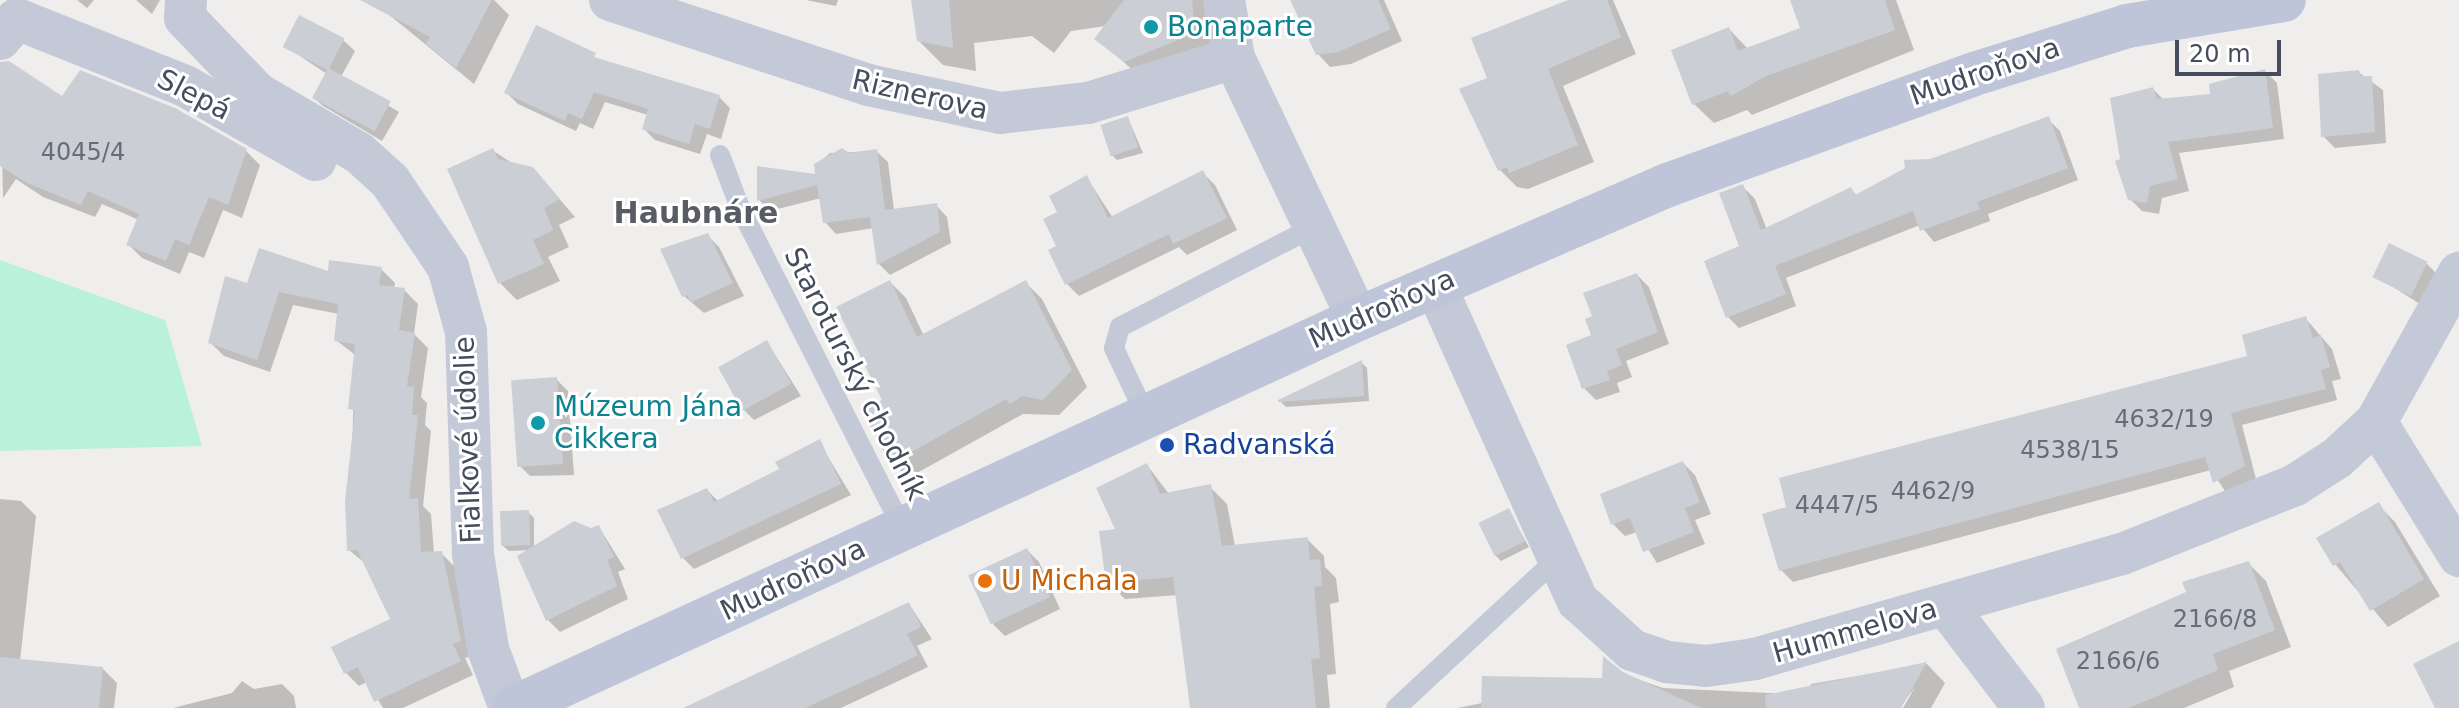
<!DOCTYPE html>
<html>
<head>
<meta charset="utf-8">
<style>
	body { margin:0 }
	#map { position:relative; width:2459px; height:708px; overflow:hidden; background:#f0eeed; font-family:"DejaVu Sans",sans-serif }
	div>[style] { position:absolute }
	.green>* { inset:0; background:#b9f1da }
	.shadow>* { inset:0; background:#0003 }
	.building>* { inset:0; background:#ccced5; transform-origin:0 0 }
	.lane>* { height:20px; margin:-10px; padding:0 10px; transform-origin:10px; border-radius:10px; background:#c3c9d6 }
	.street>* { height:42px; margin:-21px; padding:0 21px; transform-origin:21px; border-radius:21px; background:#c3c9d6 }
	.secondary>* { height:44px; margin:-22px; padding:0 22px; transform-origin:22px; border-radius:22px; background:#bfc5d8 }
	.dots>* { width:22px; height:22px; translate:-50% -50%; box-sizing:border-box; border:4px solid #fff; border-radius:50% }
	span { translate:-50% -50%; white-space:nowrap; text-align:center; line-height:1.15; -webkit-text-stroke:6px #fff; paint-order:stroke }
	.number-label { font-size:24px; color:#676c7a }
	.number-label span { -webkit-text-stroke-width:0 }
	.culture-label { font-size:28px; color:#0d838f }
	.left { translate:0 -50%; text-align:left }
	.street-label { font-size:28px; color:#454c5c }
	.transit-label { font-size:28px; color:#164399 }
	.food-label { font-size:28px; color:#c56008 }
	.neighbourhood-label { font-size:30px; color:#5a5c63; font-weight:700 }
	.scale { position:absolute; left:2175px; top:40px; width:106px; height:36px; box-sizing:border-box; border:4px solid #454c5c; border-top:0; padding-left:10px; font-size:24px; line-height:28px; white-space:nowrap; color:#454c5c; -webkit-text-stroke:6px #fff; paint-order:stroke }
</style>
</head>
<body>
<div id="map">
	<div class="green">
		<div style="clip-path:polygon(0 260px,165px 320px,202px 446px,0 451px)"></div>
	</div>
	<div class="shadow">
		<div style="clip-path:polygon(77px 0,94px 0,87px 8px)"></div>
		<div style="clip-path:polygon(136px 0,160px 0,152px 14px)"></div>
		<div style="clip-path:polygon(371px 0,494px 0,509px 15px,474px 84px)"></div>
		<div style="clip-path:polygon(806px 0,838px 0,836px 6px)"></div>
		<div style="clip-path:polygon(914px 0,1213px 0,1217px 48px,1150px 85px,1097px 39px,1106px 26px,1071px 31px,1054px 53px,1032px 36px,974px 43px,976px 71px,943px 65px,919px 41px)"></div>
		<div style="clip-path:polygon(1306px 0,1384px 0,1402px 41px,1351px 64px,1330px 67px,1318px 54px)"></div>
		<div style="clip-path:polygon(1573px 0,1613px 0,1636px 54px,1563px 86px,1594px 162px,1528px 189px,1517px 187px,1499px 169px,1490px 79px)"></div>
		<div style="clip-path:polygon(1792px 0,1896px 0,1914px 50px,1752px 115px,1747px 110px,1714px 123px,1694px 104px,1729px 29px,1748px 49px,1803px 29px)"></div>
		<div style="clip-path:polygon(536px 28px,601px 61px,719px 97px,730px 108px,721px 139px,707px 134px,700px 154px,655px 140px,644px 129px,648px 115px,605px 102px,593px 129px,580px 123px,576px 131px,518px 104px,506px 92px)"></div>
		<div style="clip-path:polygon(343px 40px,355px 51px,341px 77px,399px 112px,382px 141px,323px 106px,313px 97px,327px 74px,285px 46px)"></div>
		<div style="clip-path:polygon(2265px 71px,2277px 83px,2284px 139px,2179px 153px,2189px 191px,2162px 198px,2159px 214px,2142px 211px,2130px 199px,2123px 160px,2153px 89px,2164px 100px,2212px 96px)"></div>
		<div style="clip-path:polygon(2358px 72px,2383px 90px,2386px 143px,2335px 148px,2323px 136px)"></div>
		<div style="clip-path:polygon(0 73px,62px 99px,246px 151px,260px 165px,242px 218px,223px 210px,204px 258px,189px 252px,180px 274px,142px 258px,128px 244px,139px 220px,102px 204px,95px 217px,43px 197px,16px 179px,3px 198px)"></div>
		<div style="clip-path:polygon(1128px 118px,1143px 153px,1117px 160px,1111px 154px)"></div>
		<div style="clip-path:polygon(2048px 119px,2060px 131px,2078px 180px,1988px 214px,1990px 221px,1934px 242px,1920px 225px,1786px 278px,1796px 306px,1739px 328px,1727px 316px,1741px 248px,1743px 187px,1755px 199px,1767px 230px,1851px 189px,1857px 196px,1930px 161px)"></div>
		<div style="clip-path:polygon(492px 150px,549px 187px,575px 217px,559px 225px,569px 247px,548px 257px,560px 281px,517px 300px,500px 283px)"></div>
		<div style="clip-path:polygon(876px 151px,888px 162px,894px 210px,936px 205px,947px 217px,951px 243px,890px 275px,879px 264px,874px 228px,836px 234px,825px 222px,821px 198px,770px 211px,759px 200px,818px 176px,816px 165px,830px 153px)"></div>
		<div style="clip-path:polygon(1203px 173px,1215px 185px,1237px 230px,1187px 255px,1179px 247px,1079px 296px,1067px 284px,1058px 247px,1060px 213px,1087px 178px,1113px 218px)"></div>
		<div style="clip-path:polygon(707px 235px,719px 247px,744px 296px,704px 313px,684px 296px,662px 250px)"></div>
		<div style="clip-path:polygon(2427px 264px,2439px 276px,2423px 306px,2376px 276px)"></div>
		<div style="clip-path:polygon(381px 269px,395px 283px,394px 289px,404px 290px,418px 304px,414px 334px,428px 348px,421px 397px,427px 403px,425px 425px,431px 431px,423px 506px,431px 514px,434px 554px,441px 553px,455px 567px,474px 655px,465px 658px,473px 675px,403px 708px,383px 708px,367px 682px,359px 686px,345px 672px,393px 620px,366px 564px,349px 550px,355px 355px,336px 340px,339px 314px,293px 305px,270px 372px,224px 356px,210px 342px,248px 285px)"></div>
		<div style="clip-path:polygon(1637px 275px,1649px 287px,1669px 344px,1626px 361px,1632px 377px,1617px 383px,1620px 392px,1596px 400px,1584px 388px,1594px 318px)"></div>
		<div style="clip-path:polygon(890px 282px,906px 298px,924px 336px,1026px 283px,1042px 299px,1087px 387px,1059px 415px,1023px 414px,908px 478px,892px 462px,885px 401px)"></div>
		<div style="clip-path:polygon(2306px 319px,2332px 349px,2341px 379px,2332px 381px,2337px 400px,2242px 425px,2256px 479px,2227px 494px,2211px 470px,1793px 582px,1781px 570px,2250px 357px)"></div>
		<div style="clip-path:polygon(767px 342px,801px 396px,754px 420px,742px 408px)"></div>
		<div style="clip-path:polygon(1362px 363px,1367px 368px,1369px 401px,1286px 407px,1280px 401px)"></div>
		<div style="clip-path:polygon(556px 379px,568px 391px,574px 475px,530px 476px,518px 464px)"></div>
		<div style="clip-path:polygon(819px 442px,851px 495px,694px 569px,683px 558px,707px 490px,719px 502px,782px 470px)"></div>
		<div style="clip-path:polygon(1683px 463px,1695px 475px,1711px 514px,1695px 520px,1705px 544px,1657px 563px,1637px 532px,1625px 536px,1613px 524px)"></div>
		<div style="clip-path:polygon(1147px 465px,1169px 494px,1210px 487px,1227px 504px,1235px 546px,1307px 539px,1324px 556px,1325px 567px,1336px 578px,1339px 602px,1330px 604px,1336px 674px,1327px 675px,1330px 708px,1191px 708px,1178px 595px,1125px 599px,1108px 582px,1118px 530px)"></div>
		<div style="clip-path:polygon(0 499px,21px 501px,36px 516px,20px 661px,103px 669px,117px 683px,114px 708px,0 708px)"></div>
		<div style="clip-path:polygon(2378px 505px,2395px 522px,2440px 596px,2388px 627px,2335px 564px)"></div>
		<div style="clip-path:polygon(1508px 510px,1529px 547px,1501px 561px,1495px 555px)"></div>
		<div style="clip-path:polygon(528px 512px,534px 518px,534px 548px,599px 527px,625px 569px,618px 572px,628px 599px,560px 632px,548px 620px,530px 550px,509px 551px,503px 546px)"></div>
		<div style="clip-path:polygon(1027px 550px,1039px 562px,1060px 609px,1005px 636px,993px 624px)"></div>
		<div style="clip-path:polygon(2249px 564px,2266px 581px,2291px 647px,2229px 671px,2234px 687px,2184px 708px,2081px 708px)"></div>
		<div style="clip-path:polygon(909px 604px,932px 639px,917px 646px,928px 667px,841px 708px,707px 708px)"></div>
		<div style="clip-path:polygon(1927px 664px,1945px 683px,1931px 708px,1903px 708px,1915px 687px,1899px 708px,1458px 708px,1622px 674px,1663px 688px,1810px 695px,1811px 684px)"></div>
		<div style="clip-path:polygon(242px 681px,254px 689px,282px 684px,294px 696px,296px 708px,173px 708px,232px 693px)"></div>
	</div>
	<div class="building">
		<div style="clip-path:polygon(360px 0,492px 0,456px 68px,426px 44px,430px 37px)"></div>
		<div style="clip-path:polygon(911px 0,949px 0,953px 48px,917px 41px)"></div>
		<div style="clip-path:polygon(1124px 0,1192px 0,1194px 23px,1188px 36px,1124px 62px,1094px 39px)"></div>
		<div style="clip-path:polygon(1290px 0,1378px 0,1391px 29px,1338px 52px,1316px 55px)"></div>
		<div style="clip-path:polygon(1568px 0,1607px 0,1621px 37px,1548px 69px,1578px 145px,1509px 173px,1507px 167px,1498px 171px,1459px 89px,1487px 78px,1471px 38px)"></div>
		<div style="clip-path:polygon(1790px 0,1885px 0,1895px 30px,1766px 76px,1731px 96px,1728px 91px,1692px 105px,1671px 50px,1729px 27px,1738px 51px,1800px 28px)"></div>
		<div style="left:299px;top:15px;width:51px;height:36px;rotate:27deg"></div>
		<div style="clip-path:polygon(536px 25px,596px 53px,594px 57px,720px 95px,710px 129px,695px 124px,689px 144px,642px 129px,648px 109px,594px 92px,582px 119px,568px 113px,565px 121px,504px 93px)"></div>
		<div style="clip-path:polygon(9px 61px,62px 96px,80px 70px,175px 108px,247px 149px,228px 205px,209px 197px,189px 245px,175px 239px,166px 261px,126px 245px,139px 214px,88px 191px,81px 205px,27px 183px,0 166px,0 62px)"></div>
		<div style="left:328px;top:68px;width:71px;height:34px;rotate:28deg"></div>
		<div style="clip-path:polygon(2265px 69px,2273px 128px,2168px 142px,2178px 179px,2150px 186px,2147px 203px,2128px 200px,2115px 161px,2120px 159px,2110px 98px,2153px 87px,2157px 99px,2210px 94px,2209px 84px)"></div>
		<div style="clip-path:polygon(2359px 70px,2360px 76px,2372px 76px,2375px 132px,2321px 137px,2318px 74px)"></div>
		<div style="left:1128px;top:116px;width:33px;height:29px;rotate:72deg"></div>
		<div style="clip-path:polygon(2049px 116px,2068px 168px,1977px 202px,1980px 209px,1920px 231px,1913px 211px,1775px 266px,1786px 294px,1726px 318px,1704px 261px,1739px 246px,1719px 193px,1743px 184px,1761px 230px,1851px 187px,1855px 195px,1905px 168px,1904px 160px,1930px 159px)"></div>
		<div style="clip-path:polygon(493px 148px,498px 159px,533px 167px,560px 199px,544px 208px,553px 230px,533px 240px,544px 264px,498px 284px,447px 169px)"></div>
		<div style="clip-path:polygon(842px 148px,849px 153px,877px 149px,885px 210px,937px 203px,940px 232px,877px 265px,870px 217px,823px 223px,817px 185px,757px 201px,757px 166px,815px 174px,814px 164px)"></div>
		<div style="clip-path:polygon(1203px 170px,1227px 218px,1173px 244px,1169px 234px,1065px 285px,1048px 250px,1056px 246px,1043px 219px,1057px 212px,1049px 196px,1087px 175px,1108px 218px)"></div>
		<div style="clip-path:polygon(708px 233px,733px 283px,691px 302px,687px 295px,682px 297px,660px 249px)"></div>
		<div style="left:2389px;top:243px;width:43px;height:38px;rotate:26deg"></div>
		<div style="clip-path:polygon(259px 248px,328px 271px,329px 260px,382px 267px,379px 285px,405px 288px,399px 330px,415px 333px,407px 386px,414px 387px,412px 415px,418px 415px,409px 499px,418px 498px,421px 552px,442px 551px,461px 641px,453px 644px,461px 661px,374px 702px,358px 667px,344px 674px,331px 647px,390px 619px,357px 550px,347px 551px,345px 501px,355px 410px,348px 409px,355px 344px,334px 341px,338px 304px,279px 292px,257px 360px,208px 343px,225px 276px,247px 283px)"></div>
		<div style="clip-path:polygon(1637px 273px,1658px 332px,1616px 349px,1622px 365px,1607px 371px,1610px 380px,1582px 389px,1566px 345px,1591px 335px,1585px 319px,1592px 316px,1583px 293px)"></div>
		<div style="clip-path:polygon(890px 280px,917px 337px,1026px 280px,1072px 370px,1043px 400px,1022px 396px,1010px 404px,1006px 399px,890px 464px,862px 410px,882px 400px,836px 307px)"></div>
		<div style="clip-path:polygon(2306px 316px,2313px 338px,2321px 335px,2330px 367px,2321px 370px,2326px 389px,2231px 413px,2245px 466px,2213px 483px,2205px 457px,1779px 571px,1762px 514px,1786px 507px,1779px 478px,2247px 356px,2242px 335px)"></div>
		<div style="left:767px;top:340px;width:50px;height:56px;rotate:61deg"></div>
		<div style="clip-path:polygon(1362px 360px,1364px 396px,1278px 402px,1278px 400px)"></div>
		<div style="left:557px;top:377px;width:87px;height:46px;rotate:86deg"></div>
		<div style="clip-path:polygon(820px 439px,841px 484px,681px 559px,657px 510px,707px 488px,714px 502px,779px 469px,775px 462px)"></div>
		<div style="clip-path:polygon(1683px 461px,1700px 502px,1685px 508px,1694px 532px,1643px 552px,1630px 518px,1611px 525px,1600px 494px)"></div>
		<div style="clip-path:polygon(1147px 463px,1160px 494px,1211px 484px,1222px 546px,1308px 537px,1310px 560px,1320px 559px,1322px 586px,1314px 587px,1320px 658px,1311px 659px,1316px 708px,1190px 708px,1173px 577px,1106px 583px,1099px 531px,1115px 529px,1096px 488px)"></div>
		<div style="clip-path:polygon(2379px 502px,2424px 579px,2370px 611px,2340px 562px,2333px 566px,2316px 538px)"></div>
		<div style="left:1509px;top:508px;width:37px;height:34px;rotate:64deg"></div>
		<div style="left:529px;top:510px;width:35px;height:29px;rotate:88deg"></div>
		<div style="clip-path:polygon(574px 521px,591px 528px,599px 525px,614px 557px,607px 560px,617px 586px,546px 621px,517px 556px)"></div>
		<div style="left:1027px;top:548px;width:54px;height:65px;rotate:65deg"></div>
		<div style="clip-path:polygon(2249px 561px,2275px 630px,2213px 654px,2218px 670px,2148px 700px,2128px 708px,2079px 708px,2056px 649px,2186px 592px,2182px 582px)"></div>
		<div style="clip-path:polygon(909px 602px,921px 627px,907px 634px,918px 655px,884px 672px,805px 708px,683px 708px)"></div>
		<div style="clip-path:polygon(2459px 641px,2459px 708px,2435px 708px,2413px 664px)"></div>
		<div style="clip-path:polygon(1603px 656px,1623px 672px,1701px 708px,1481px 708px,1482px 676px,1602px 678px)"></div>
		<div style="clip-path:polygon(0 657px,103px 667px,99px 708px,0 708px)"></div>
		<div style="clip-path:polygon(1927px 662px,1901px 708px,1766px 708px,1765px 695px)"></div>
	</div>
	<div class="lane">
		<div style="left:720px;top:155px;width:57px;rotate:69.3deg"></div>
		<div style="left:740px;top:208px;width:360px;rotate:63.1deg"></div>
		<div style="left:1146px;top:416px;width:75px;rotate:-115.2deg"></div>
		<div style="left:1114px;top:348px;width:22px;rotate:-74deg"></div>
		<div style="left:1120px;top:327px;width:220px;rotate:-27.3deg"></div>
		<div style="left:1396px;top:708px;width:221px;rotate:-42.8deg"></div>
	</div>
	<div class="street">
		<div style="left:186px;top:0;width:18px;rotate:93deg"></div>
		<div style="left:185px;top:18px;width:104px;rotate:46.2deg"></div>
		<div style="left:257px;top:93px;width:118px;rotate:30.5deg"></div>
		<div style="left:359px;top:153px;width:42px;rotate:42.1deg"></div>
		<div style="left:390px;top:181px;width:104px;rotate:56deg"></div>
		<div style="left:448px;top:267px;width:67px;rotate:74.5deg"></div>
		<div style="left:466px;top:332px;width:222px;rotate:88.2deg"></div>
		<div style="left:473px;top:554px;width:96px;rotate:81deg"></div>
		<div style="left:488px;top:649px;width:63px;rotate:69.6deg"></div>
		<div style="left:610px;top:0;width:272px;rotate:18.2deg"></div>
		<div style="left:868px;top:85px;width:135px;rotate:12deg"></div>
		<div style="left:1000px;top:113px;width:89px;rotate:-6.5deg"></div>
		<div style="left:1088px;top:103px;width:153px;rotate:-17.1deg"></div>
		<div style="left:1224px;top:0;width:59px;rotate:80.2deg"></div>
		<div style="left:1234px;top:58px;width:289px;rotate:64.6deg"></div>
		<div style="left:0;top:39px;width:26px;rotate:-50deg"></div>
		<div style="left:17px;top:19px;width:181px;rotate:21.7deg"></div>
		<div style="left:185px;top:86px;width:150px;rotate:29.6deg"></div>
		<div style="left:1435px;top:285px;width:347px;rotate:65.7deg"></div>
		<div style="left:1578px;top:601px;width:73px;rotate:42.2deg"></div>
		<div style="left:1632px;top:650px;width:36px;rotate:19deg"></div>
		<div style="left:1666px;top:662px;width:40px;rotate:5.7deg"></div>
		<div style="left:1706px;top:666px;width:49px;rotate:-8.1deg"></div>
		<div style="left:1755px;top:659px;width:382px;rotate:-16deg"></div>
		<div style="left:2122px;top:554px;width:186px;rotate:-21.7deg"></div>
		<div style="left:2295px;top:485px;width:50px;rotate:-32.7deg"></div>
		<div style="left:2337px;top:458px;width:53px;rotate:-42.7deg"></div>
		<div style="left:2376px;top:422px;width:171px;rotate:-60.9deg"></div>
		<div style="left:2376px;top:422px;width:158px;rotate:58.2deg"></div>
		<div style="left:1946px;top:606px;width:128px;rotate:52.6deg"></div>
	</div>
	<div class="secondary">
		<div style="left:513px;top:708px;width:930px;rotate:-24.72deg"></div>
		<div style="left:1358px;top:319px;width:335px;rotate:-23.4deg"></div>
		<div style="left:1665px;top:186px;width:326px;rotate:-19.9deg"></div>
		<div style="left:1971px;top:75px;width:164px;rotate:-17.4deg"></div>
		<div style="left:2127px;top:26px;width:159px;rotate:-9.4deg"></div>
	</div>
	<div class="dots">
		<div style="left:1151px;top:27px;background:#0f9aa8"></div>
		<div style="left:538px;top:423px;background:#0f9aa8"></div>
		<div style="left:1167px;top:445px;background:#1a4fb4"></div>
		<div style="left:985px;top:581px;background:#e8710a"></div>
	</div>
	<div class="number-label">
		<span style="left:83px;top:153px">4045/4</span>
		<span style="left:2164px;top:420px">4632/19</span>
		<span style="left:2070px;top:451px">4538/15</span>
		<span style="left:1933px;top:492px">4462/9</span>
		<span style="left:1837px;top:506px">4447/5</span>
		<span style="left:2215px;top:620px">2166/8</span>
		<span style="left:2118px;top:662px">2166/6</span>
	</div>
	<div class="culture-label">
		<span class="left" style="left:1167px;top:27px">Bonaparte</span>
		<span class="left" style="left:554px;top:423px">Múzeum Jána<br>Cikkera</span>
	</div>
	<div class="street-label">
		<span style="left:1985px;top:72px;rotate:-19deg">Mudroňova</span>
		<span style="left:194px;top:95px;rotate:27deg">Slepá</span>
		<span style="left:920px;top:95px;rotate:13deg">Riznerova</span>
		<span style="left:1382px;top:309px;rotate:-24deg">Mudroňova</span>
		<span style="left:855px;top:374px;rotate:63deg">Staroturský chodník</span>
		<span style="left:468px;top:440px;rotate:-92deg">Fialkové údolie</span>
		<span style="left:793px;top:580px;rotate:-25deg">Mudroňova</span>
		<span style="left:1855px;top:631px;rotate:-16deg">Hummelova</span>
	</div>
	<div class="transit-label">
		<span class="left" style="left:1183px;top:445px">Radvanská</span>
	</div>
	<div class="food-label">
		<span class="left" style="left:1001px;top:581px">U Michala</span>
	</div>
	<div class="neighbourhood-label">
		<span style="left:696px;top:213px">Haubnáre</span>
	</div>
	<div class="scale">20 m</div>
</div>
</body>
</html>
